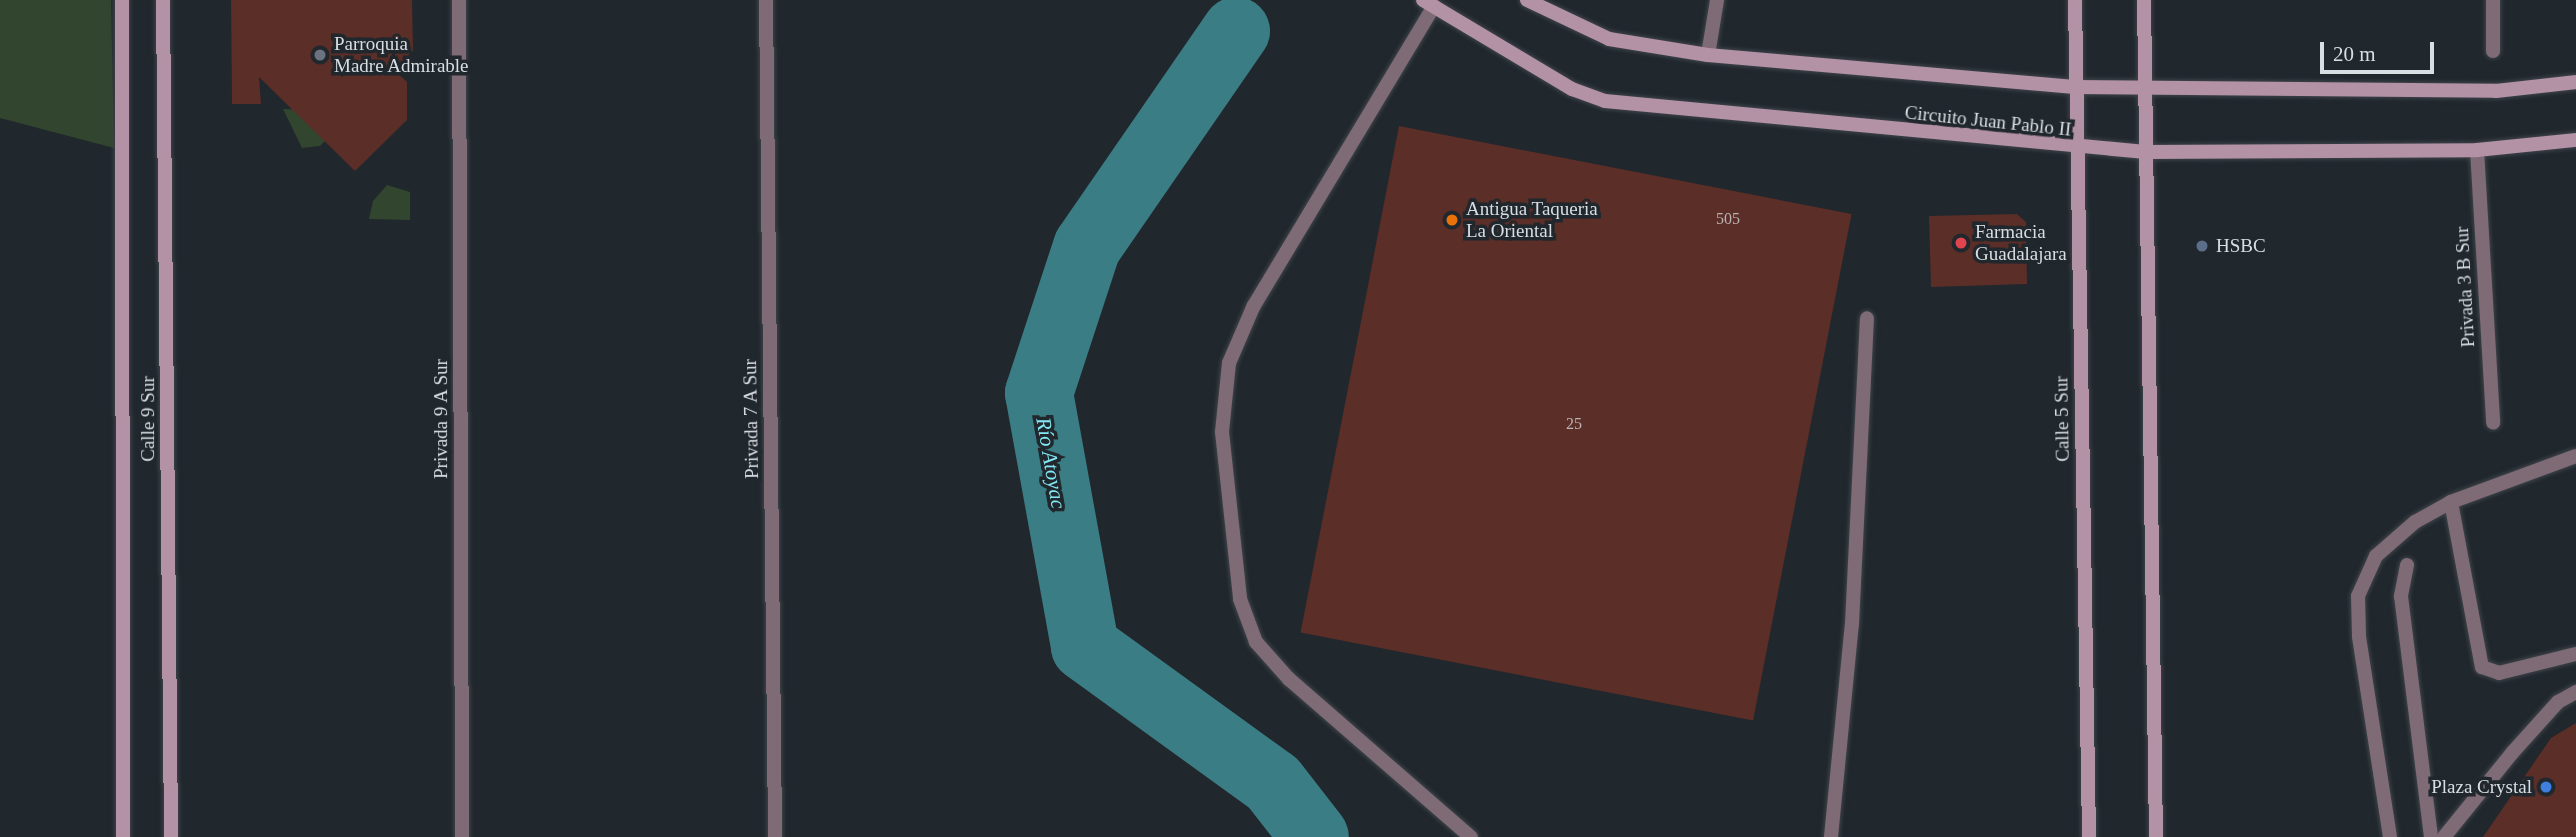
<!DOCTYPE html>
<html>
<head>
<meta charset="utf-8">
<style>
	body { margin:0 }
	#map { position:relative; width:2576px; height:837px; overflow:hidden; background:#20272d; font-family:Georgia,serif }
	div>[style] { position:absolute }
	.green>* { inset:0; background:#31452f }
	.river>* { height:68px; margin:-34px; padding:0 34px; transform-origin:34px; border-radius:34px; background:#3b7d84 }
	.building>* { inset:0; background:#5b2e27; transform-origin:0 0 }
	.roads { filter:drop-shadow(0 0 2px #3e444a) drop-shadow(0 0 2px #3e444a) }
	.service>* { height:14px; margin:-7px; padding:0 7px; transform-origin:7px; border-radius:7px; background:#7f6b76 }
	.minor>* { height:14px; margin:-7px; padding:0 7px; transform-origin:7px; border-radius:7px; background:#7f6b76 }
	.secondary>* { height:14px; margin:-7px; padding:0 7px; transform-origin:7px; border-radius:7px; background:#b292a4 }
	.dots>* { width:19px; height:19px; translate:-50% -50%; box-sizing:border-box; border:4px solid #20272d; border-radius:50% }
	span { translate:-50% -50%; white-space:nowrap; text-align:center; line-height:1.15; -webkit-text-stroke:7px #20272d; paint-order:stroke }
	.number-label { font-size:16px; color:#bab2b4 }
	.number-label span { -webkit-text-stroke-width:0 }
	.poi-label { font-size:19px; color:#d9dee3 }
	.left { translate:0 -50%; text-align:left }
	.right { translate:-100% -50%; text-align:right }
	.street-label { font-size:19px; color:#d9dee3 }
	.water-label { font-size:21px; color:#82e9f4; font-style:italic }
	.scale { position:absolute; left:2320px; top:42px; width:114px; height:32px; box-sizing:border-box; border:4px solid #d9dee3; border-top:0; padding-left:9px; font-size:21px; line-height:24px; white-space:nowrap; color:#d9dee3; -webkit-text-stroke:5px #20272d; paint-order:stroke }
</style>
</head>
<body>
<div id="map">
	<div class="green">
		<div style="clip-path:polygon(0 0,111px 0,114px 148px,0 118px)"></div>
		<div style="clip-path:polygon(283px 109px,355px 111px,320px 146px,302px 148px)"></div>
		<div style="clip-path:polygon(387px 185px,410px 192px,410px 220px,369px 219px,373px 201px)"></div>
	</div>
	<div class="river">
		<div style="left:1236px;top:31px;width:262px;rotate:124.6deg"></div>
		<div style="left:1087px;top:247px;width:154px;rotate:108.2deg"></div>
		<div style="left:1039px;top:393px;width:258px;rotate:79.7deg"></div>
		<div style="left:1085px;top:647px;width:232px;rotate:35.9deg"></div>
		<div style="left:1273px;top:783px;width:68px;rotate:52.1deg"></div>
	</div>
	<div class="building">
		<div style="clip-path:polygon(231px 0,412px 0,413px 50px,395px 71px,407px 82px,407px 120px,355px 171px,259px 77px,261px 104px,232px 104px)"></div>
		<div style="left:1399px;top:126px;width:461px;height:516px;rotate:11deg"></div>
		<div style="clip-path:polygon(2017px 214px,2026px 222px,2027px 284px,1931px 287px,1929px 216px)"></div>
		<div style="clip-path:polygon(2576px 723px,2576px 837px,2483px 837px,2551px 738px)"></div>
	</div>
	<div class="roads">
		<div class="service">
			<div style="left:1434px;top:6px;width:349px;rotate:121deg"></div>
			<div style="left:1254px;top:305px;width:63px;rotate:113.3deg"></div>
			<div style="left:1229px;top:363px;width:69px;rotate:95.8deg"></div>
			<div style="left:1222px;top:432px;width:168px;rotate:83.8deg"></div>
			<div style="left:1240px;top:599px;width:46px;rotate:69.6deg"></div>
			<div style="left:1256px;top:642px;width:50px;rotate:48.3deg"></div>
			<div style="left:1289px;top:679px;width:241px;rotate:41deg"></div>
			<div style="left:2451px;top:502px;width:168px;rotate:79.4deg"></div>
			<div style="left:2482px;top:667px;width:18px;rotate:19deg"></div>
			<div style="left:2499px;top:673px;width:79px;rotate:-13.9deg"></div>
			<div style="left:2407px;top:565px;width:32px;rotate:101deg"></div>
			<div style="left:2401px;top:596px;width:243px;rotate:82.9deg"></div>
			<div style="left:1831px;top:837px;width:214px;rotate:-84.4deg"></div>
			<div style="left:1852px;top:624px;width:306px;rotate:-87.2deg"></div>
			<div style="left:2390px;top:837px;width:203px;rotate:-98.8deg"></div>
			<div style="left:2359px;top:636px;width:40px;rotate:-91.4deg"></div>
			<div style="left:2358px;top:596px;width:44px;rotate:-65.8deg"></div>
			<div style="left:2376px;top:556px;width:52px;rotate:-41.1deg"></div>
			<div style="left:2415px;top:522px;width:41px;rotate:-29.1deg"></div>
			<div style="left:2451px;top:502px;width:133px;rotate:-20.2deg"></div>
			<div style="left:2444px;top:837px;width:108px;rotate:-51deg"></div>
			<div style="left:2512px;top:753px;width:69px;rotate:-48deg"></div>
			<div style="left:2558px;top:702px;width:21px;rotate:-29deg"></div>
		</div>
		<div class="minor">
			<div style="left:459px;top:0;width:837px;rotate:89.79deg"></div>
			<div style="left:766px;top:0;width:837px;rotate:89.38deg"></div>
			<div style="left:2493px;top:51px;width:51px;rotate:-90deg"></div>
			<div style="left:1708px;top:55px;width:56px;rotate:-80.7deg"></div>
			<div style="left:2477px;top:150px;width:273px;rotate:86.6deg"></div>
		</div>
		<div class="secondary">
			<div style="left:122px;top:0;width:837px;rotate:89.93deg"></div>
			<div style="left:163px;top:0;width:837px;rotate:89.45deg"></div>
			<div style="left:1423px;top:0;width:174px;rotate:30.9deg"></div>
			<div style="left:1572px;top:89px;width:35px;rotate:20deg"></div>
			<div style="left:1605px;top:101px;width:543px;rotate:5.39deg"></div>
			<div style="left:2146px;top:152px;width:331px;rotate:-0.3deg"></div>
			<div style="left:2477px;top:150px;width:100px;rotate:-5.8deg"></div>
			<div style="left:1527px;top:0;width:91px;rotate:25.4deg"></div>
			<div style="left:1609px;top:39px;width:100px;rotate:9.2deg"></div>
			<div style="left:1708px;top:55px;width:368px;rotate:5deg"></div>
			<div style="left:2075px;top:87px;width:421px;rotate:0.5deg"></div>
			<div style="left:2496px;top:91px;width:81px;rotate:-6.4deg"></div>
			<div style="left:2075px;top:0;width:837px;rotate:89.04deg"></div>
			<div style="left:2144px;top:0;width:837px;rotate:89.18deg"></div>
		</div>
	</div>
	<div class="dots">
		<div style="left:320px;top:55px;background:#6b7280"></div>
		<div style="left:1452px;top:220px;background:#e8710a"></div>
		<div style="left:1961px;top:243px;background:#e0444e"></div>
		<div style="left:2202px;top:246px;background:#5c6f8a"></div>
		<div style="left:2546px;top:787px;background:#3f7fe0"></div>
	</div>
	<div class="number-label">
		<span style="left:1728px;top:219px">505</span>
		<span style="left:1574px;top:424px">25</span>
	</div>
	<div class="poi-label">
		<span class="left" style="left:334px;top:55px">Parroquia<br>Madre Admirable</span>
		<span class="left" style="left:1466px;top:220px">Antigua Taqueria<br>La Oriental</span>
		<span class="left" style="left:1975px;top:243px">Farmacia<br>Guadalajara</span>
		<span class="left" style="left:2216px;top:246px">HSBC</span>
		<span class="right" style="left:2532px;top:787px">Plaza Crystal</span>
	</div>
	<div class="street-label">
		<span style="left:1988px;top:121px;rotate:6deg">Circuito Juan Pablo II</span>
		<span style="left:2465px;top:287px;rotate:-93deg">Privada 3 B Sur</span>
		<span style="left:148px;top:419px;rotate:-90deg">Calle 9 Sur</span>
		<span style="left:441px;top:419px;rotate:-90deg">Privada 9 A Sur</span>
		<span style="left:751px;top:419px;rotate:-91deg">Privada 7 A Sur</span>
		<span style="left:2062px;top:419px;rotate:-91deg">Calle 5 Sur</span>
	</div>
	<div class="water-label">
		<span style="left:1051px;top:463px;rotate:80deg">Río Atoyac</span>
	</div>
	<div class="scale">20 m</div>
</div>
</body>
</html>
